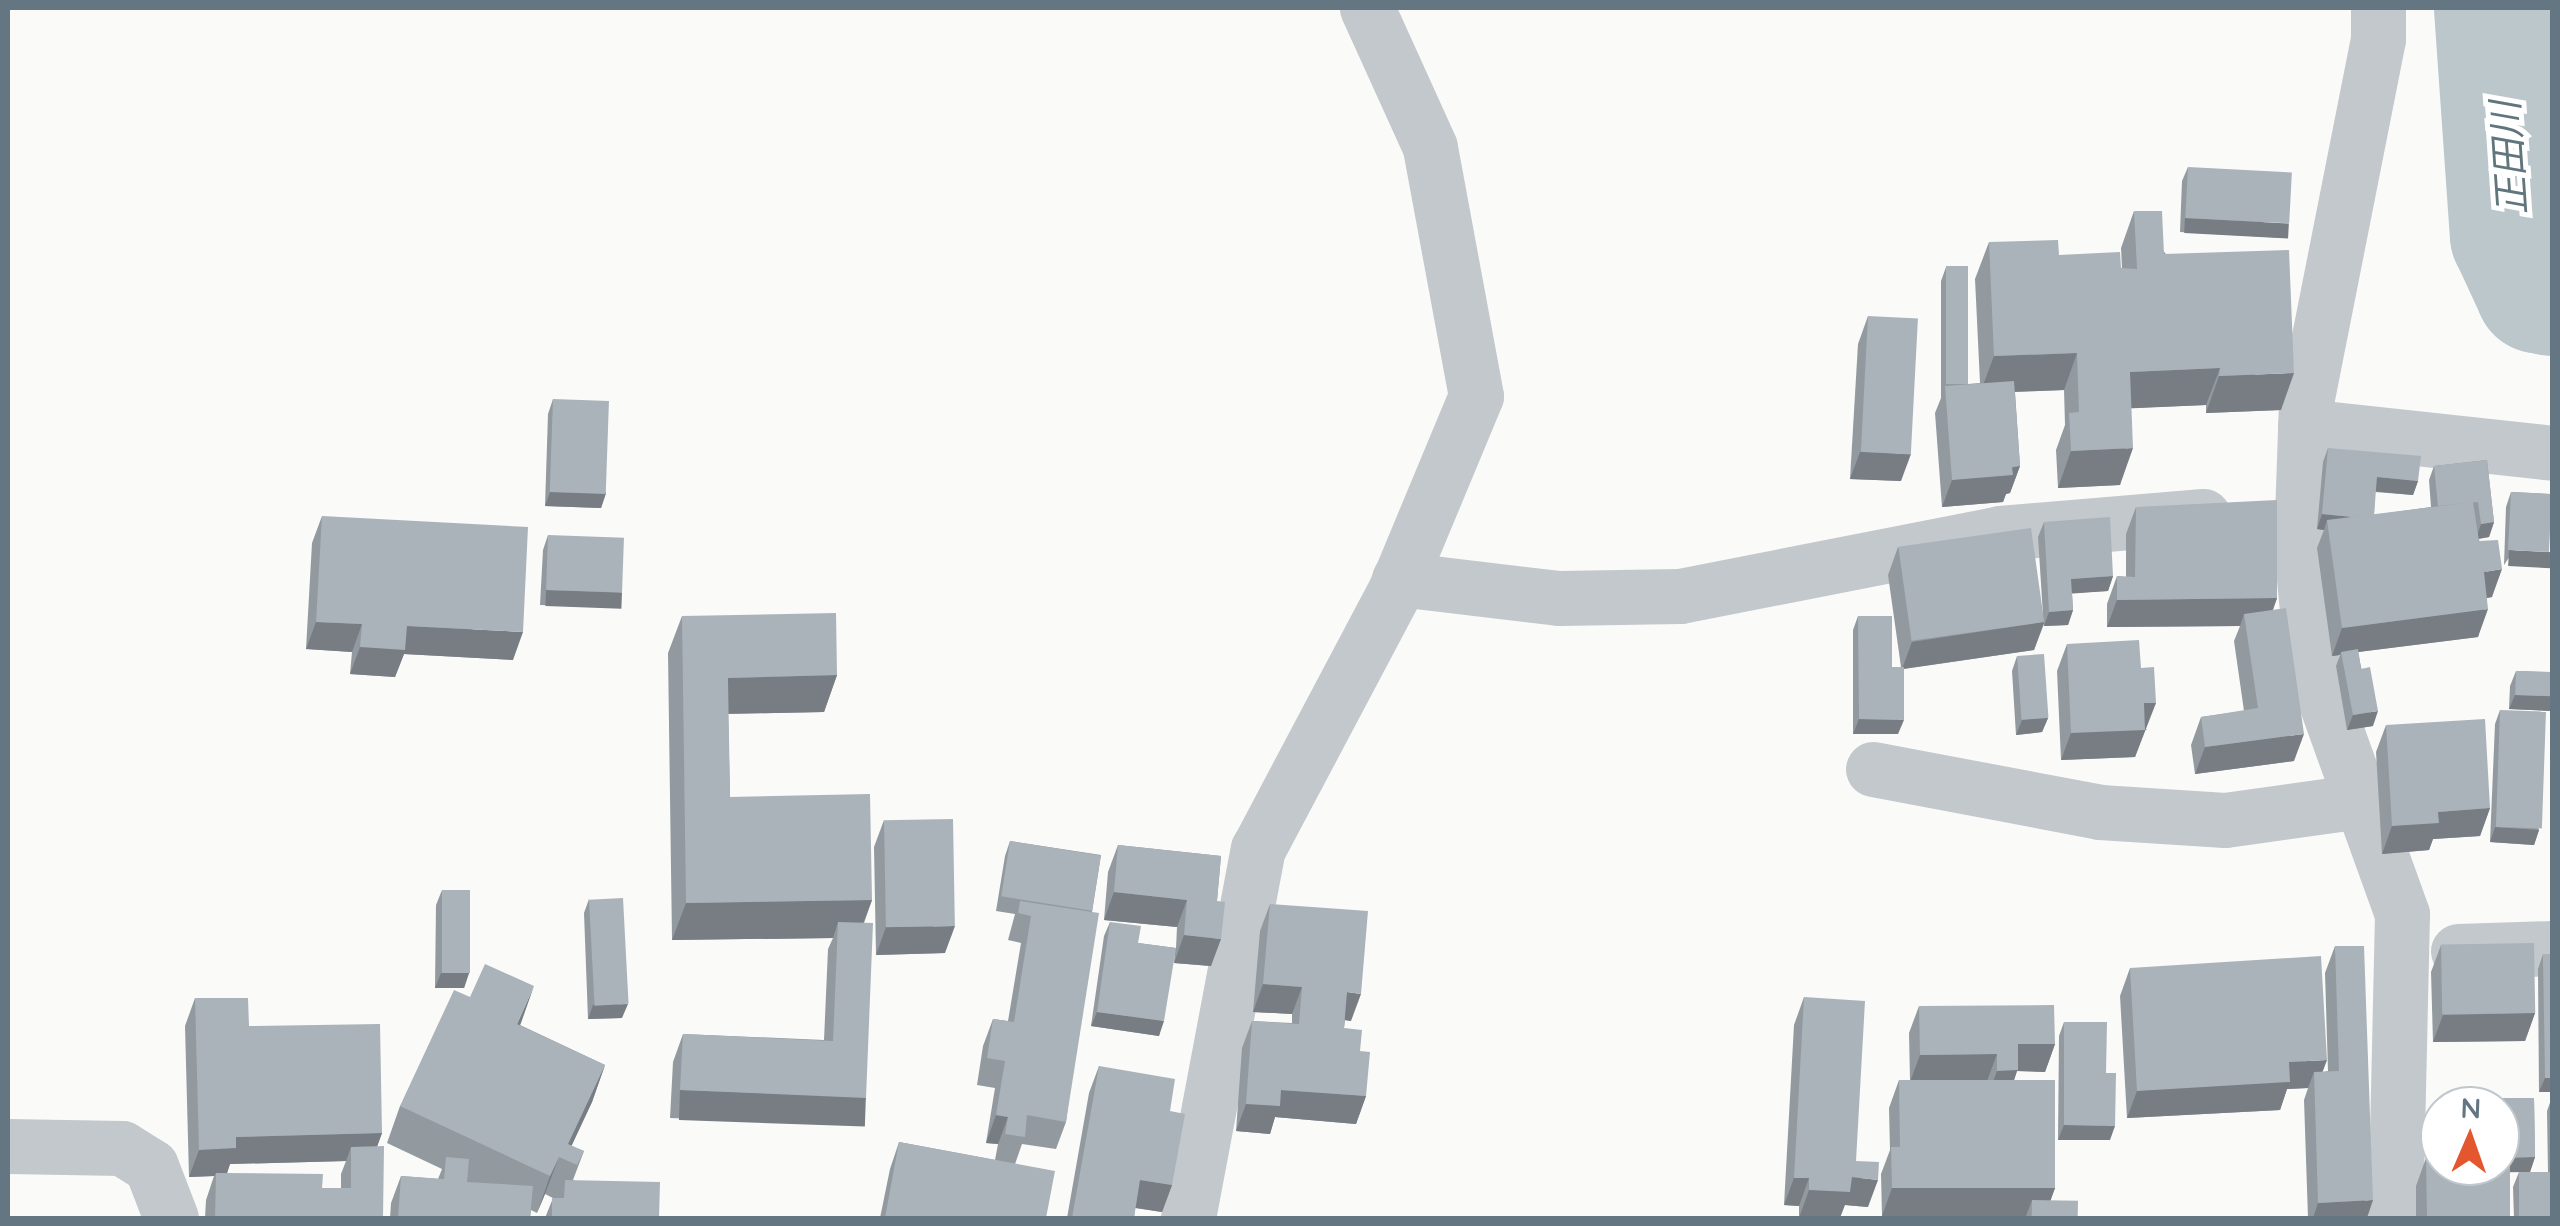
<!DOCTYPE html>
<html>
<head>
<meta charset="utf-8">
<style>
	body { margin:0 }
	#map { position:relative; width:2560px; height:1226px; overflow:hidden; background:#fafaf8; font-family:Quicksand,"Noto Sans JP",sans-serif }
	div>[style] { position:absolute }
	.river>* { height:128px; margin:-64px; padding:0 64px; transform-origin:64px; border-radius:64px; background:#bbc7cb }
	.minor>* { height:55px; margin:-27.5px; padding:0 27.5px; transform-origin:27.5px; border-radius:27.5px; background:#c3c8cc }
	.wall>* { inset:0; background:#929a9f }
	.shaded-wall>* { inset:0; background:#777d82; transform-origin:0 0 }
	.building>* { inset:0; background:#aab3b9; transform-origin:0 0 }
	span { translate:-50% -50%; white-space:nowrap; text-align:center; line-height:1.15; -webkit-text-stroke:10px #fff; paint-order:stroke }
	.water-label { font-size:38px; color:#60757c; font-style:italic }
	.frame { position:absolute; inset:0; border:10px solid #657683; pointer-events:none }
	.north { position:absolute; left:2420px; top:1086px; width:100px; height:100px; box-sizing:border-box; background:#fff; border:2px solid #c1c8cd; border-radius:50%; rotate:2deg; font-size:28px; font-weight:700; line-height:40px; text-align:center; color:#657683 }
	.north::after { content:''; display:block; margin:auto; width:35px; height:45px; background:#e4572e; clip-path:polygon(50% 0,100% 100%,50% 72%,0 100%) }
</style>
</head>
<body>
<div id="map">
	<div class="river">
		<div style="left:2498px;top:8px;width:228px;rotate:86deg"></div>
		<div style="left:2514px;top:235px;width:60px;rotate:65.2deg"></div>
		<div style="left:2539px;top:289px;width:13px;rotate:13deg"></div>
	</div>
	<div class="minor">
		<div style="left:2378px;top:8px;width:31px;rotate:90deg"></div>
		<div style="left:2378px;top:39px;width:370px;rotate:101.2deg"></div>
		<div style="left:2306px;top:402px;width:145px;rotate:92deg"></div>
		<div style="left:2301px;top:547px;width:118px;rotate:84.6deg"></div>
		<div style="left:2312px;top:664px;width:266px;rotate:70.2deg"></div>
		<div style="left:2402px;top:914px;width:304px;rotate:91.3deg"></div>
		<div style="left:2305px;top:426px;width:248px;rotate:6.2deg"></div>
		<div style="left:1399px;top:579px;width:161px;rotate:6.8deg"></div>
		<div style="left:1559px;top:598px;width:121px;rotate:-0.9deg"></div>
		<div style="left:1680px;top:596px;width:326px;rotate:-11.1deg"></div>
		<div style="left:2000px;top:533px;width:204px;rotate:-4.8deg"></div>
		<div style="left:1873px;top:769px;width:231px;rotate:10.7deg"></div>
		<div style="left:2100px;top:812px;width:125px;rotate:3.7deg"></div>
		<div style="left:2225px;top:820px;width:137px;rotate:-8deg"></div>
		<div style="left:2458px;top:951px;width:94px;rotate:-1.8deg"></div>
		<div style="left:8px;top:1146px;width:114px;rotate:1deg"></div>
		<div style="left:122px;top:1148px;width:34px;rotate:32deg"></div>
		<div style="left:151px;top:1166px;width:56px;rotate:69deg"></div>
		<div style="left:1188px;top:1218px;width:376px;rotate:-79.3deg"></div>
		<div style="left:1258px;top:849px;width:295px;rotate:-62.1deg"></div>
		<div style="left:1396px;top:588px;width:208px;rotate:-67.4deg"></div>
		<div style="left:1476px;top:396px;width:253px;rotate:-100.5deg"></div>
		<div style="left:1430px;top:147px;width:153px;rotate:-114.4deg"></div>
	</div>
	<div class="wall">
		<div style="clip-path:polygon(2188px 167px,2284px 238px,2180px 232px,2182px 181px)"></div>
		<div style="clip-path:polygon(2134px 211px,2281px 410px,2206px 413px,2206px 405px,2131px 408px,2120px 485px,2058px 488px,2056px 450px,2065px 425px,2064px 390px,2015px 392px,2020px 466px,2010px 493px,2006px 494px,2003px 502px,1942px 507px,1935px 413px,1941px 398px,1941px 281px,1946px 267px,1968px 384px,1980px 383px,1975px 279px,1989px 242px,2122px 268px,2121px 248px)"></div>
		<div style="clip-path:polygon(1868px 316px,1901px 481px,1850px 479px,1858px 344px)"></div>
		<div style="clip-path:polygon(553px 399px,606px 493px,601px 508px,545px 506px,548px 414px)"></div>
		<div style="clip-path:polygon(2328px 448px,2418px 481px,2413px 495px,2375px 492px,2374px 515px,2431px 507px,2429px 480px,2434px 466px,2487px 460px,2494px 522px,2489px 537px,2479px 539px,2492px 597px,2487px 598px,2478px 637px,2358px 652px,2373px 726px,2347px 730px,2336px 666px,2340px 655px,2332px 656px,2317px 548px,2324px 530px,2317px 529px,2323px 462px)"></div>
		<div style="clip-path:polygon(2511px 492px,2552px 494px,2504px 565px,2506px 507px)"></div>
		<div style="clip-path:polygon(2136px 507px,2277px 598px,2273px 610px,2294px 761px,2195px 774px,2191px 745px,2201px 717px,2244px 711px,2234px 641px,2240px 626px,2107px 627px,2107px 604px,2117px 576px,2126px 577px,2126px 534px)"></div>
		<div style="clip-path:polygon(322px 516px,513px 660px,404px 654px,395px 677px,350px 674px,352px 652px,306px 649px,312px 543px)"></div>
		<div style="clip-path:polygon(2044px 522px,2113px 576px,2108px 591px,2072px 593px,2073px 610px,2068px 625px,2044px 626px,2044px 624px,2034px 650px,1904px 669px,1898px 734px,1853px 734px,1853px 630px,1858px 616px,1892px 667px,1901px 667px,1888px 575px,1898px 547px,2043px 615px,2038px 537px)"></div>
		<div style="clip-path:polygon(548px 535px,622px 593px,617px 608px,540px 605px,543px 550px)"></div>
		<div style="clip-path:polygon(682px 616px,837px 675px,824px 712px,728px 714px,730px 797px,872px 900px,864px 923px,866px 1098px,856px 1125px,670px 1118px,673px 1062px,683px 1034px,824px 1040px,828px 949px,833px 938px,672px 940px,668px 653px)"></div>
		<div style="clip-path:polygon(2067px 644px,2147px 730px,2145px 730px,2135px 757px,2061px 760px,2057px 671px)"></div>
		<div style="clip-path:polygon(2017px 656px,2048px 718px,2042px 732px,2016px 735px,2012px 671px)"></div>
		<div style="clip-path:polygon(2516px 671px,2552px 672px,2552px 711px,2509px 709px,2510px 686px)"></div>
		<div style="clip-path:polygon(2500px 710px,2539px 830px,2534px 845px,2490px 842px,2495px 724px)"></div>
		<div style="clip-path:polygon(2386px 725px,2490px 808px,2480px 836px,2433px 839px,2429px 850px,2382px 854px,2376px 752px)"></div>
		<div style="clip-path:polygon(884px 820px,945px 953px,876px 955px,874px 847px)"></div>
		<div style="clip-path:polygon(1010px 841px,1101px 855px,1092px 912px,1066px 1122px,1056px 1149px,1022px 1144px,1015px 1164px,1046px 1218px,880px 1218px,890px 1169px,899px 1142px,995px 1160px,998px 1144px,986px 1143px,995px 1088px,977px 1085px,983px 1046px,993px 1019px,1008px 1021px,1021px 943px,1008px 940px,1015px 914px,996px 911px,1005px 856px)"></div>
		<div style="clip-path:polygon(1118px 845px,1221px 856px,1211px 966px,1174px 963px,1175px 949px,1159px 1036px,1091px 1026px,1104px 936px,1110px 922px,1138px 943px,1176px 948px,1177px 927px,1104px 920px,1108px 872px)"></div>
		<div style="clip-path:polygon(442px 890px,469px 973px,464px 988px,435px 988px,436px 905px)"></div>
		<div style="clip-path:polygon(589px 899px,622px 1018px,588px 1019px,584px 913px)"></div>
		<div style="clip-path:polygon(1270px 904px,1351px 1021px,1345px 1020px,1344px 1028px,1360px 1051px,1366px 1096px,1356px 1124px,1275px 1117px,1270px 1134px,1236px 1131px,1242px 1048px,1252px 1021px,1292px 1023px,1292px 1014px,1253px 1012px,1260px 931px)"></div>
		<div style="clip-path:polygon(2441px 945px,2535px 1013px,2525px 1041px,2433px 1042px,2431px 972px)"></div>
		<div style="clip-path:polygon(2335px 946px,2367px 1218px,2308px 1218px,2304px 1100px,2308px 1088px,2287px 1089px,2280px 1110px,2127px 1118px,2120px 996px,2130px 968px,2323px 1072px,2328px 1071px,2325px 973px)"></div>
		<div style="clip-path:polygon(2543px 954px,2552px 1092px,2539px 1092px,2538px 969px)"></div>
		<div style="clip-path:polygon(1804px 997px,1856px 1161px,1868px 1207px,1845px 1205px,1799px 1218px,1799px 1206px,1784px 1205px,1794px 1025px)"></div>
		<div style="clip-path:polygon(evenodd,195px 998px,249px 1026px,382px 1133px,377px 1146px,383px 1218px,205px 1218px,206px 1200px,214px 1176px,189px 1177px,185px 1026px,195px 998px,346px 1161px,341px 1174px,341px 1188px,322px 1188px,227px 1173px,230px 1164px,346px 1161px)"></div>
		<div style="clip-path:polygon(1919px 1006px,2055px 1044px,2045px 1072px,2017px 1071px,2014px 1080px,2055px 1188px,2050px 1201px,2078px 1218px,2025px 1218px,2026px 1216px,1882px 1216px,1881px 1174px,1890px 1150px,1889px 1108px,1899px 1080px,1910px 1080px,1909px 1033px)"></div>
		<div style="clip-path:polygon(2064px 1022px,2106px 1073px,2110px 1140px,2058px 1140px,2059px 1036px)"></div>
		<div style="clip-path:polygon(520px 1025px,605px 1065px,592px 1102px,571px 1146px,584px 1151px,573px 1180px,659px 1218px,545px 1218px,553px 1198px,545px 1194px,537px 1213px,531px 1210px,530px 1218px,390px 1218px,391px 1203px,401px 1176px,438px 1179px,442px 1169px,387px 1143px,400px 1106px)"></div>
		<div style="clip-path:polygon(1099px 1066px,1170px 1111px,1172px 1185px,1162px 1212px,1135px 1208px,1134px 1218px,1067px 1218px,1089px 1093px)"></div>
		<div style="clip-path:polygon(evenodd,2552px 1097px,2552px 1218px,2514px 1218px,2513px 1187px,2519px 1172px,2510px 1172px,2510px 1218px,2416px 1218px,2416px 1186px,2426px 1158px,2436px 1158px,2436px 1114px,2442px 1099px,2534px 1098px,2535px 1157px,2530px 1172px,2519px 1172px,2548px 1172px,2547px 1111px,2552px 1097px,2440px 1106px,2500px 1106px,2500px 1166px,2440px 1166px,2440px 1106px)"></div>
	</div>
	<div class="shaded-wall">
		<div style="left:2185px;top:218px;width:104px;height:15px;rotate:3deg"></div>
		<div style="clip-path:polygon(2077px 353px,2064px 390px,1980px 393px,1994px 356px)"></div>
		<div style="clip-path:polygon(2220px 368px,2206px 405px,2116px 409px,2130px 372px)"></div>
		<div style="clip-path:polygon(2294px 373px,2281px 410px,2206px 413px,2219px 376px)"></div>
		<div style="clip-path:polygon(2133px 448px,2120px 485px,2058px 488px,2071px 451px)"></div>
		<div style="clip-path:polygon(1860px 452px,1911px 454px,1901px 481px,1850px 479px)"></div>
		<div style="clip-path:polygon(2020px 466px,2010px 493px,2006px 494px,2003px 502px,1942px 507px,1952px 480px)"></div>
		<div style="clip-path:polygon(2377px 477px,2418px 481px,2413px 495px,2371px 491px)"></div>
		<div style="clip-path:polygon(550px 492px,606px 493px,601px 508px,545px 506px)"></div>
		<div style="clip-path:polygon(2322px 514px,2373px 519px,2327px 520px,2324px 530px,2317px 529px)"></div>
		<div style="clip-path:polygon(2494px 522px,2489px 537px,2476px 539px,2481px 524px)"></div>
		<div style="left:2509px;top:550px;width:43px;height:16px;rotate:3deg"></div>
		<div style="clip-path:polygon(2502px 569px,2492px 597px,2474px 600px,2484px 572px)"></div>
		<div style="clip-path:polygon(2113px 576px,2108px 591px,2066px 594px,2071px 579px)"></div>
		<div style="left:546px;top:590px;width:76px;height:16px;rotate:2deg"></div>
		<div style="clip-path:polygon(2277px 598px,2267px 626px,2244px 614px,2240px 626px,2107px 627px,2117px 600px)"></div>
		<div style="clip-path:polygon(2488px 609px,2478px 637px,2342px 654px,2341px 652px,2340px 655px,2332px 656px,2342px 628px)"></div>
		<div style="clip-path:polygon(2073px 610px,2068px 625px,2044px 626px,2049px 612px)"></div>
		<div style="clip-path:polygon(316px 622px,362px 624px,352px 652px,306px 649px)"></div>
		<div style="clip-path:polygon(2044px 622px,2034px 650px,1902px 669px,1912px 642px)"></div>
		<div style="clip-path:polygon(407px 626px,523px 632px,513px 660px,404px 654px,395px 677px,350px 674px,360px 647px)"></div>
		<div style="clip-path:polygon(837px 675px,824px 712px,714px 714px,728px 678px)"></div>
		<div style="clip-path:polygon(2515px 695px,2552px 696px,2552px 711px,2509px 709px)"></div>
		<div style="clip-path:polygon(2144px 703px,2156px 703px,2135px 757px,2061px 760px,2071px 733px)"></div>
		<div style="clip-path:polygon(2378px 711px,2373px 726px,2347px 730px,2353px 715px)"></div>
		<div style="clip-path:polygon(2048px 718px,2042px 732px,2016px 735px,2022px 720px)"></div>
		<div style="clip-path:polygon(1859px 719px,1904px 720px,1898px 734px,1853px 734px)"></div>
		<div style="clip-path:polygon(2304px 734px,2294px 761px,2195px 774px,2205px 747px)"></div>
		<div style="clip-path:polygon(2490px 808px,2480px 836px,2433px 839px,2429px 850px,2382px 854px,2392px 826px,2438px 812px)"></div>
		<div style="clip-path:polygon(2495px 827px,2539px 830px,2534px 845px,2490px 842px)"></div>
		<div style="clip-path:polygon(1114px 892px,1187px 900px,1177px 927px,1104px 920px)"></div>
		<div style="clip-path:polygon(872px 900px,858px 937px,838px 922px,833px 938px,672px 940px,686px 903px)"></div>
		<div style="clip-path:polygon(955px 926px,945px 953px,876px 955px,886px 927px)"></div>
		<div style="clip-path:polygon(1184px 935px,1221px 939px,1211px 966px,1174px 963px)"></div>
		<div style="clip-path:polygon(441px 973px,469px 973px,464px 988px,435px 988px)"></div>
		<div style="clip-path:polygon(1263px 984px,1302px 987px,1292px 1014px,1253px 1012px)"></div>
		<div style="clip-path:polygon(534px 986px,521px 1023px,504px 1061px,517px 1024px)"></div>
		<div style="clip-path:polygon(1347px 992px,1361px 994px,1351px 1021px,1338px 1019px)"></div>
		<div style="clip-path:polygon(628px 1004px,622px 1018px,588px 1019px,593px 1005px)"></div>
		<div style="clip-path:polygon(1097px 1012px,1164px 1021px,1159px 1036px,1091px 1026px)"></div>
		<div style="clip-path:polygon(2535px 1013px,2525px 1041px,2433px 1042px,2443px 1015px)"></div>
		<div style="clip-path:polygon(2018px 1044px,2055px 1044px,2045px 1072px,2017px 1071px,2008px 1098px,1987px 1098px,1997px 1071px)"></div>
		<div style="clip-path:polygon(1997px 1054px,1987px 1081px,1910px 1082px,1920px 1055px)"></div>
		<div style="clip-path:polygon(2327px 1060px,2317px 1087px,2314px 1072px,2308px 1088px,2287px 1089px,2280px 1110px,2127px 1118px,2137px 1091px,2289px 1062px)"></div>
		<div style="clip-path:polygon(605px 1065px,592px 1102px,565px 1160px,568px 1144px)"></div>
		<div style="clip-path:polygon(2545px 1078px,2552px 1078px,2552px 1092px,2539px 1092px)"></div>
		<div style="left:680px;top:1090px;width:186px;height:30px;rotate:2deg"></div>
		<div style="clip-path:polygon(1281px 1090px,1366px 1096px,1356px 1124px,1275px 1117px,1270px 1134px,1236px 1131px,1246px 1104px)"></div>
		<div style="clip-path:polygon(996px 1115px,1008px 1117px,998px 1144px,986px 1143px)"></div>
		<div style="clip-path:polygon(2064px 1125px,2115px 1126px,2110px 1140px,2058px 1140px)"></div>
		<div style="clip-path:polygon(382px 1133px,372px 1161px,351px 1147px,346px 1161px,230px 1164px,226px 1176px,216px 1173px,214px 1176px,189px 1177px,199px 1150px,236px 1137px)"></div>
		<div style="clip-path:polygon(559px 1157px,545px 1194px,537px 1213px,550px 1176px)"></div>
		<div style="clip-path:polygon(2535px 1157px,2530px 1172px,2436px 1173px,2500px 1158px)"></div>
		<div style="clip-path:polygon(1852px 1177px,1878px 1180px,1868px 1207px,1845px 1205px,1840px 1218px,1799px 1218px,1809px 1190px)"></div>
		<div style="clip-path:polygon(1794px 1178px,1809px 1178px,1799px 1206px,1784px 1205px)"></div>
		<div style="clip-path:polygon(1140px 1180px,1172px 1185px,1162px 1212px,1130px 1207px)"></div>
		<div style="clip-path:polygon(1892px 1188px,2055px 1188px,2045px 1216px,2032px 1200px,2026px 1216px,1882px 1216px)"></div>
		<div style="clip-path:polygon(2373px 1200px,2367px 1218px,2313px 1218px,2318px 1203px)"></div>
	</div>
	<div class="building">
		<div style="left:2188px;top:167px;width:104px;height:51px;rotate:3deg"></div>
		<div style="clip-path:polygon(2134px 211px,2162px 211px,2164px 254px,2289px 250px,2294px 373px,2219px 376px,2220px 368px,2130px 372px,2133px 448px,2071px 451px,2069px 413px,2079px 412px,2077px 353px,1994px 356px,1989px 242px,2058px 240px,2059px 255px,2120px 252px,2121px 268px,2137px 269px)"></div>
		<div style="left:1968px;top:266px;width:118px;height:22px;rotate:90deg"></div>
		<div style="left:1868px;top:316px;width:50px;height:136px;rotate:3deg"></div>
		<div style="clip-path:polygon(2014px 381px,2020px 466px,2012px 467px,2013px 475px,1952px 480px,1945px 386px)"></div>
		<div style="left:553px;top:399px;width:56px;height:93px;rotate:2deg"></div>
		<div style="clip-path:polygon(2328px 448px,2421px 456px,2418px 481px,2377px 477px,2374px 515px,2352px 517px,2322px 514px)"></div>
		<div style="clip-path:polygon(2487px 460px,2494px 522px,2481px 524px,2478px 502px,2438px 506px,2434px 466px)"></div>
		<div style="left:2511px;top:492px;width:41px;height:58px;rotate:3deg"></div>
		<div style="clip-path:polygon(2277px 500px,2277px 598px,2117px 600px,2117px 576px,2135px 577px,2136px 507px)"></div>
		<div style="clip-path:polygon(2473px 502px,2479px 541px,2498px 540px,2502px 569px,2484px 572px,2488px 609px,2342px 628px,2327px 520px)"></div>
		<div style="clip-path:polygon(322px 516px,528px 527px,523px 632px,407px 626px,405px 650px,360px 647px,362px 624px,316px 622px)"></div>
		<div style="clip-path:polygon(2110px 517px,2113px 576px,2071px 579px,2073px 610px,2049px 612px,2044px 522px)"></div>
		<div style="left:2031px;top:528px;width:95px;height:134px;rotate:82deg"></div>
		<div style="left:548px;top:535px;width:76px;height:55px;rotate:2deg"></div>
		<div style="clip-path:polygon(2286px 608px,2304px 734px,2205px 747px,2201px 717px,2258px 708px,2244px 614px)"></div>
		<div style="clip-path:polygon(836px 613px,837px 675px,728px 678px,730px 797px,870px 794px,872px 900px,686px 903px,682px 616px)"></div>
		<div style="clip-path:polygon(1858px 616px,1892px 616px,1892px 667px,1904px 667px,1904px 720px,1859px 719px)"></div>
		<div style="clip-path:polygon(2139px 640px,2141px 668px,2154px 667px,2156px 703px,2144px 703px,2145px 730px,2071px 733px,2067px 644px)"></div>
		<div style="clip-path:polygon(2358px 649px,2361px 669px,2370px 667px,2378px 711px,2353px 715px,2341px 652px)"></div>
		<div style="left:2044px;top:654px;width:64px;height:27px;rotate:86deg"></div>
		<div style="left:2516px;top:671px;width:36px;height:24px;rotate:2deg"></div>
		<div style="left:2500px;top:710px;width:46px;height:117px;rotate:2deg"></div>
		<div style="clip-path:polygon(2485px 719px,2490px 808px,2438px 812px,2439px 823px,2392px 826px,2386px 725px)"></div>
		<div style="left:953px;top:819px;width:107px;height:69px;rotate:89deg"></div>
		<div style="left:1010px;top:841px;width:92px;height:56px;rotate:9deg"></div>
		<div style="clip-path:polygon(1118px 845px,1221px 856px,1217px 901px,1225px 902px,1221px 939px,1184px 935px,1187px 900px,1114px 892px)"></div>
		<div style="left:442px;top:890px;width:28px;height:83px"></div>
		<div style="left:623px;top:898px;width:106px;height:34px;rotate:87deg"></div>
		<div style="clip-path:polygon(1020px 901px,1099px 913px,1066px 1122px,1027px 1115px,1025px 1137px,1005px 1134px,1008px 1117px,996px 1115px,1005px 1061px,987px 1058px,993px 1019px,1014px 1022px,1031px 916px,1018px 913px)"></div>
		<div style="clip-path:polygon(1270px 904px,1368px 911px,1361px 994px,1347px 992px,1344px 1028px,1362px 1030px,1360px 1051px,1370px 1052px,1366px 1096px,1281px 1090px,1280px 1106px,1246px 1104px,1252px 1021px,1299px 1024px,1302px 987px,1263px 984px)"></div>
		<div style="clip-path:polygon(838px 922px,873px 923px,866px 1098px,680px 1090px,683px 1034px,833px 1041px)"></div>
		<div style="clip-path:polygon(1110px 922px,1141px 926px,1138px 943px,1176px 948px,1164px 1021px,1097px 1012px)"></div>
		<div style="left:2534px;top:943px;width:70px;height:93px;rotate:89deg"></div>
		<div style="clip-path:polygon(2335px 946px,2364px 946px,2373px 1200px,2318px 1203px,2314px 1072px,2339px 1071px)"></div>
		<div style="clip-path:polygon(2543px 954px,2552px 954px,2552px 1078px,2545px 1078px)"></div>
		<div style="clip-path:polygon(2321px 956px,2327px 1060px,2289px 1062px,2290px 1082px,2137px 1091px,2130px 968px)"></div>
		<div style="clip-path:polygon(485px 964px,534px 986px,517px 1024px,605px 1065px,568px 1144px,584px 1151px,577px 1165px,559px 1157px,550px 1176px,400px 1106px,454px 990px,470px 997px)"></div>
		<div style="clip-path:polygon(1804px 997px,1865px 1001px,1856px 1161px,1879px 1162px,1878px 1180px,1852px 1177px,1850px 1192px,1809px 1190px,1809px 1178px,1794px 1178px)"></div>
		<div style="clip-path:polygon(195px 998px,248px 998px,249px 1026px,380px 1024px,382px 1133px,236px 1137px,236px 1148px,199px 1150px)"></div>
		<div style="clip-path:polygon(2054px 1005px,2055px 1044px,2018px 1044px,2018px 1070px,1997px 1071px,1997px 1054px,1920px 1055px,1919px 1006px)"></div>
		<div style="clip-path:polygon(2064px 1022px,2107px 1022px,2106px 1073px,2116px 1073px,2115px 1126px,2064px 1125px)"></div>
		<div style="clip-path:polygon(1099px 1066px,1175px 1079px,1170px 1111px,1185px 1114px,1172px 1185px,1140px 1180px,1134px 1218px,1072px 1218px)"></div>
		<div style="clip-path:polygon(1899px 1080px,2055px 1080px,2055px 1188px,1892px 1188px,1891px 1147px,1900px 1147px)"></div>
		<div style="clip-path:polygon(2534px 1098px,2535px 1157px,2500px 1158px,2500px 1106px,2442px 1106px,2442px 1099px)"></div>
		<div style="clip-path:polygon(899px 1142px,1055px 1171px,1046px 1218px,885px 1218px)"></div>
		<div style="clip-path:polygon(384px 1146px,383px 1218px,215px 1218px,216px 1173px,323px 1174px,322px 1188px,351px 1188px,351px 1147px)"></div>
		<div style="clip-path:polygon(446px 1157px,469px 1159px,467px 1182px,533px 1186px,530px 1218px,398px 1218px,401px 1176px,444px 1179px)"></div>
		<div style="clip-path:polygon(2426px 1158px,2440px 1158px,2440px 1166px,2500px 1166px,2500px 1158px,2510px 1158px,2510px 1218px,2427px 1218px)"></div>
		<div style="left:2519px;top:1172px;width:33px;height:46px"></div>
		<div style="clip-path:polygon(565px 1180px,660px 1182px,659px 1218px,552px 1218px,552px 1198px,564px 1198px)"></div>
		<div style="left:2032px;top:1200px;width:46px;height:18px;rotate:1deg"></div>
	</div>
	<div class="water-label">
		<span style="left:2509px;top:158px;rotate:-94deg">正田川</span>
	</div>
	<div class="frame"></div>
	<div class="north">N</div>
</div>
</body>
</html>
